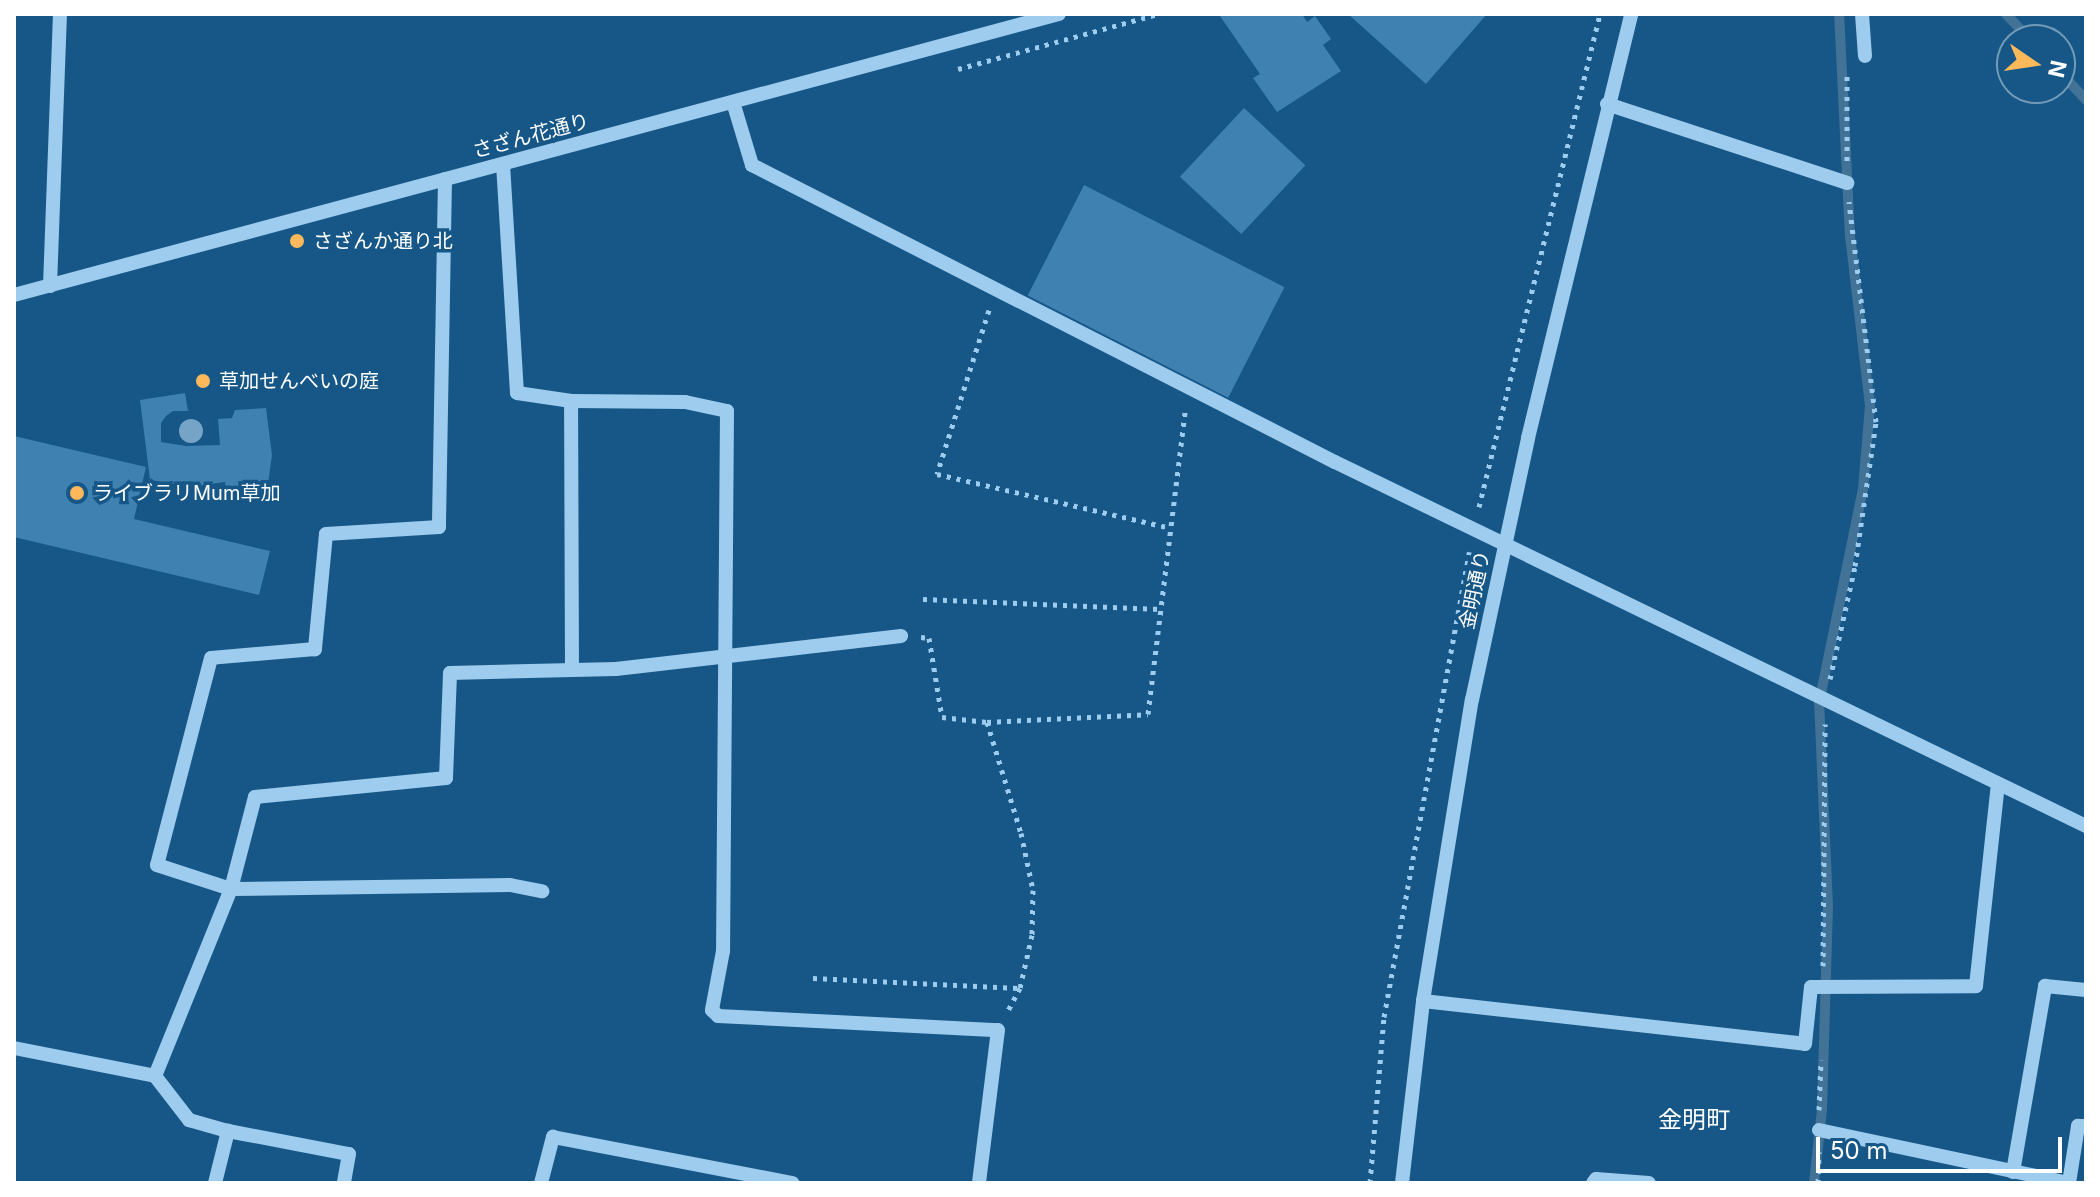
<!DOCTYPE html>
<html>
<head>
<meta charset="utf-8">
<style>
	body { margin:0 }
	#map { position:relative; width:2100px; height:1197px; overflow:hidden; background:#165787; font-family:Inter,"Noto Sans JP",sans-serif }
	div>[style] { position:absolute }
	.stream>* { height:10px; margin:-5px; padding:0 5px; transform-origin:5px; border-radius:5px; background:#427295 }
	.building>* { inset:0; background:#3f81b1; transform-origin:0 0 }
	.path>* { height:5px; margin-top:-2.5px; transform-origin:0; background:repeating-linear-gradient(90deg,#9dccee 0 4px,transparent 0 10px) }
	.minor>* { height:14px; margin:-7px; padding:0 7px; transform-origin:7px; border-radius:7px; background:#9dccee }
	.trees>* { width:24px; height:24px; margin:-12px; border-radius:50%; background:#75a4c6 }
	.dots>* { width:22px; height:22px; translate:-50% -50%; box-sizing:border-box; border:4px solid #165787; border-radius:50% }
	span { translate:-50% -50%; white-space:nowrap; text-align:center; line-height:1.15; -webkit-text-stroke:7px #165787; paint-order:stroke }
	.street-label { font-size:20px; color:#fff }
	.poi-label { font-size:20px; color:#fff }
	.left { translate:0 -50%; text-align:left }
	.quarter-label { font-size:24px; color:#fff }
	.frame { position:absolute; inset:0; border:16px solid #fff; pointer-events:none }
	.north { position:absolute; left:1996px; top:24px; width:80px; height:80px; box-sizing:border-box; background:#165787; border:2px solid #739ab7; border-radius:50%; rotate:103deg; font-size:22px; font-weight:700; line-height:32px; text-align:center; color:#fff }
	.north::after { content:''; display:block; margin:auto; width:28px; height:36px; background:#ffb95a; clip-path:polygon(50% 0,100% 100%,50% 72%,0 100%) }
	.scale { position:absolute; left:1816px; top:1137px; width:246px; height:36px; box-sizing:border-box; border:4px solid #fff; border-top:0; padding-left:10px; font-size:24px; line-height:28px; white-space:nowrap; color:#fff; -webkit-text-stroke:6px #165787; paint-order:stroke }
</style>
</head>
<body>
<div id="map">
	<div class="stream">
		<div style="left:2006px;top:14px;width:35px;rotate:47deg"></div>
		<div style="left:2060px;top:72px;width:38px;rotate:47deg"></div>
		<div style="left:1814px;top:1183px;width:74px;rotate:-83.8deg"></div>
		<div style="left:1822px;top:1109px;width:203px;rotate:-88.3deg"></div>
		<div style="left:1828px;top:906px;width:203px;rotate:-92.5deg"></div>
		<div style="left:1819px;top:703px;width:218px;rotate:-78.4deg"></div>
		<div style="left:1863px;top:489px;width:83px;rotate:-85.2deg"></div>
		<div style="left:1870px;top:406px;width:170px;rotate:-96.7deg"></div>
		<div style="left:1850px;top:237px;width:223px;rotate:-92.8deg"></div>
	</div>
	<div class="building">
		<div style="clip-path:polygon(1223px 14px,1302px 14px,1307px 22px,1315px 16px,1331px 39px,1323px 45px,1341px 71px,1277px 112px,1253px 78px,1260px 74px,1220px 16px)"></div>
		<div style="clip-path:polygon(1348px 14px,1487px 14px,1426px 84px)"></div>
		<div style="left:1244px;top:108px;width:84px;height:94px;rotate:43deg"></div>
		<div style="left:1084px;top:185px;width:225px;height:124px;rotate:27deg"></div>
		<div style="clip-path:polygon(185px 393px,188px 411px,173px 411px,166px 416px,161px 423px,161px 442px,186px 446px,220px 445px,218px 419px,232px 418px,235px 410px,266px 408px,272px 455px,268px 484px,226px 492px,225px 482px,189px 487px,150px 480px,140px 400px)"></div>
		<div style="clip-path:polygon(14px 436px,146px 467px,134px 519px,270px 551px,259px 595px,14px 537px)"></div>
	</div>
	<div class="path">
		<div style="left:958px;top:69px;width:206px;rotate:-15.4deg"></div>
		<div style="left:1847px;top:161px;width:90px;rotate:-90deg"></div>
		<div style="left:989px;top:310px;width:172px;rotate:107.6deg"></div>
		<div style="left:937px;top:474px;width:239px;rotate:13deg"></div>
		<div style="left:1479px;top:507px;width:508px;rotate:-76.21deg"></div>
		<div style="left:923px;top:599px;width:237px;rotate:2.4deg"></div>
		<div style="left:921px;top:637px;width:8px;rotate:7deg"></div>
		<div style="left:929px;top:638px;width:80px;rotate:80.7deg"></div>
		<div style="left:942px;top:717px;width:45px;rotate:6.3deg"></div>
		<div style="left:987px;top:722px;width:116px;rotate:73deg"></div>
		<div style="left:1021px;top:833px;width:58px;rotate:78.1deg"></div>
		<div style="left:1033px;top:890px;width:45px;rotate:91.3deg"></div>
		<div style="left:1032px;top:935px;width:54px;rotate:102.8deg"></div>
		<div style="left:1020px;top:988px;width:26px;rotate:118deg"></div>
		<div style="left:1830px;top:679px;width:116px;rotate:-77.5deg"></div>
		<div style="left:1855px;top:566px;width:146px;rotate:-81.7deg"></div>
		<div style="left:1876px;top:422px;width:222px;rotate:-97deg"></div>
		<div style="left:987px;top:722px;width:161px;rotate:-2.8deg"></div>
		<div style="left:1148px;top:714px;width:304px;rotate:-83deg"></div>
		<div style="left:1823px;top:966px;width:242px;rotate:-89.5deg"></div>
		<div style="left:813px;top:978px;width:207px;rotate:2.8deg"></div>
		<div style="left:1819px;top:1110px;width:50px;rotate:-87.7deg"></div>
		<div style="left:1370px;top:1183px;width:167px;rotate:-85.2deg"></div>
		<div style="left:1384px;top:1017px;width:473px;rotate:-79.6deg"></div>
		<div style="left:1818px;top:1183px;width:31px;rotate:-88deg"></div>
	</div>
	<div class="minor">
		<div style="left:1862px;top:14px;width:42px;rotate:85.9deg"></div>
		<div style="left:733px;top:102px;width:66px;rotate:73.2deg"></div>
		<div style="left:752px;top:165px;width:654px;rotate:27deg"></div>
		<div style="left:1335px;top:462px;width:835px;rotate:25.86deg"></div>
		<div style="left:1607px;top:104px;width:253px;rotate:18.2deg"></div>
		<div style="left:503px;top:164px;width:229px;rotate:86.5deg"></div>
		<div style="left:517px;top:393px;width:55px;rotate:8.4deg"></div>
		<div style="left:445px;top:179px;width:348px;rotate:91deg"></div>
		<div style="left:439px;top:527px;width:113px;rotate:176.5deg"></div>
		<div style="left:326px;top:534px;width:116px;rotate:95.5deg"></div>
		<div style="left:315px;top:649px;width:104px;rotate:175.1deg"></div>
		<div style="left:211px;top:658px;width:214px;rotate:104.6deg"></div>
		<div style="left:157px;top:865px;width:78px;rotate:18deg"></div>
		<div style="left:231px;top:889px;width:279px;rotate:-0.8deg"></div>
		<div style="left:510px;top:885px;width:33px;rotate:11deg"></div>
		<div style="left:50px;top:286px;width:272px;rotate:-87.9deg"></div>
		<div style="left:14px;top:295px;width:1082px;rotate:-15.05deg"></div>
		<div style="left:572px;top:670px;width:269px;rotate:-90.2deg"></div>
		<div style="left:571px;top:401px;width:114px;rotate:0.5deg"></div>
		<div style="left:685px;top:402px;width:43px;rotate:12.1deg"></div>
		<div style="left:727px;top:411px;width:540px;rotate:90.42deg"></div>
		<div style="left:723px;top:951px;width:60px;rotate:100.6deg"></div>
		<div style="left:712px;top:1010px;width:8px;rotate:45deg"></div>
		<div style="left:718px;top:1016px;width:280px;rotate:2.9deg"></div>
		<div style="left:998px;top:1030px;width:154px;rotate:97.1deg"></div>
		<div style="left:1423px;top:1001px;width:384px;rotate:6.4deg"></div>
		<div style="left:1805px;top:1044px;width:57px;rotate:-84deg"></div>
		<div style="left:1811px;top:987px;width:165px;rotate:-0.3deg"></div>
		<div style="left:1976px;top:986px;width:203px;rotate:-83.8deg"></div>
		<div style="left:14px;top:1048px;width:144px;rotate:11.2deg"></div>
		<div style="left:155px;top:1076px;width:56px;rotate:52.3deg"></div>
		<div style="left:189px;top:1120px;width:41px;rotate:15.8deg"></div>
		<div style="left:155px;top:1076px;width:202px;rotate:-67.9deg"></div>
		<div style="left:231px;top:889px;width:95px;rotate:-75.4deg"></div>
		<div style="left:255px;top:797px;width:192px;rotate:-5.7deg"></div>
		<div style="left:446px;top:778px;width:105px;rotate:-87.8deg"></div>
		<div style="left:450px;top:673px;width:166px;rotate:-1.4deg"></div>
		<div style="left:616px;top:669px;width:287px;rotate:-6.6deg"></div>
		<div style="left:1819px;top:1130px;width:255px;rotate:12deg"></div>
		<div style="left:2013px;top:1172px;width:189px;rotate:-80.2deg"></div>
		<div style="left:2045px;top:986px;width:41px;rotate:5.6deg"></div>
		<div style="left:215px;top:1183px;width:54px;rotate:-76deg"></div>
		<div style="left:228px;top:1131px;width:123px;rotate:10.8deg"></div>
		<div style="left:349px;top:1154px;width:29px;rotate:100deg"></div>
		<div style="left:541px;top:1183px;width:48px;rotate:-75.4deg"></div>
		<div style="left:553px;top:1137px;width:244px;rotate:10.9deg"></div>
		<div style="left:1402px;top:1183px;width:183px;rotate:-83.4deg"></div>
		<div style="left:1423px;top:1001px;width:305px;rotate:-80.8deg"></div>
		<div style="left:1472px;top:700px;width:268px;rotate:-77.9deg"></div>
		<div style="left:1528px;top:438px;width:436px;rotate:-76.3deg"></div>
		<div style="left:1593px;top:1183px;width:5px;rotate:-53deg"></div>
		<div style="left:1596px;top:1179px;width:53px;rotate:4.3deg"></div>
		<div style="left:2069px;top:1183px;width:58px;rotate:-81deg"></div>
		<div style="left:2078px;top:1126px;width:8px"></div>
	</div>
	<div class="trees">
		<div style="left:191px;top:431px"></div>
	</div>
	<div class="dots">
		<div style="left:297px;top:241px;background:#ffb95a"></div>
		<div style="left:203px;top:381px;background:#ffb95a"></div>
		<div style="left:77px;top:493px;background:#ffb95a"></div>
	</div>
	<div class="street-label">
		<span style="left:531px;top:136px;rotate:-15deg">さざん花通り</span>
		<span style="left:1475px;top:590px;rotate:-78deg">金明通り</span>
	</div>
	<div class="poi-label">
		<span class="left" style="left:313px;top:241px">さざんか通り北</span>
		<span class="left" style="left:219px;top:381px">草加せんべいの庭</span>
		<span class="left" style="left:93px;top:493px">ライブラリMum草加</span>
	</div>
	<div class="quarter-label">
		<span style="left:1694px;top:1120px">金明町</span>
	</div>
	<div class="frame"></div>
	<div class="north">N</div>
	<div class="scale">50 m</div>
</div>
</body>
</html>
